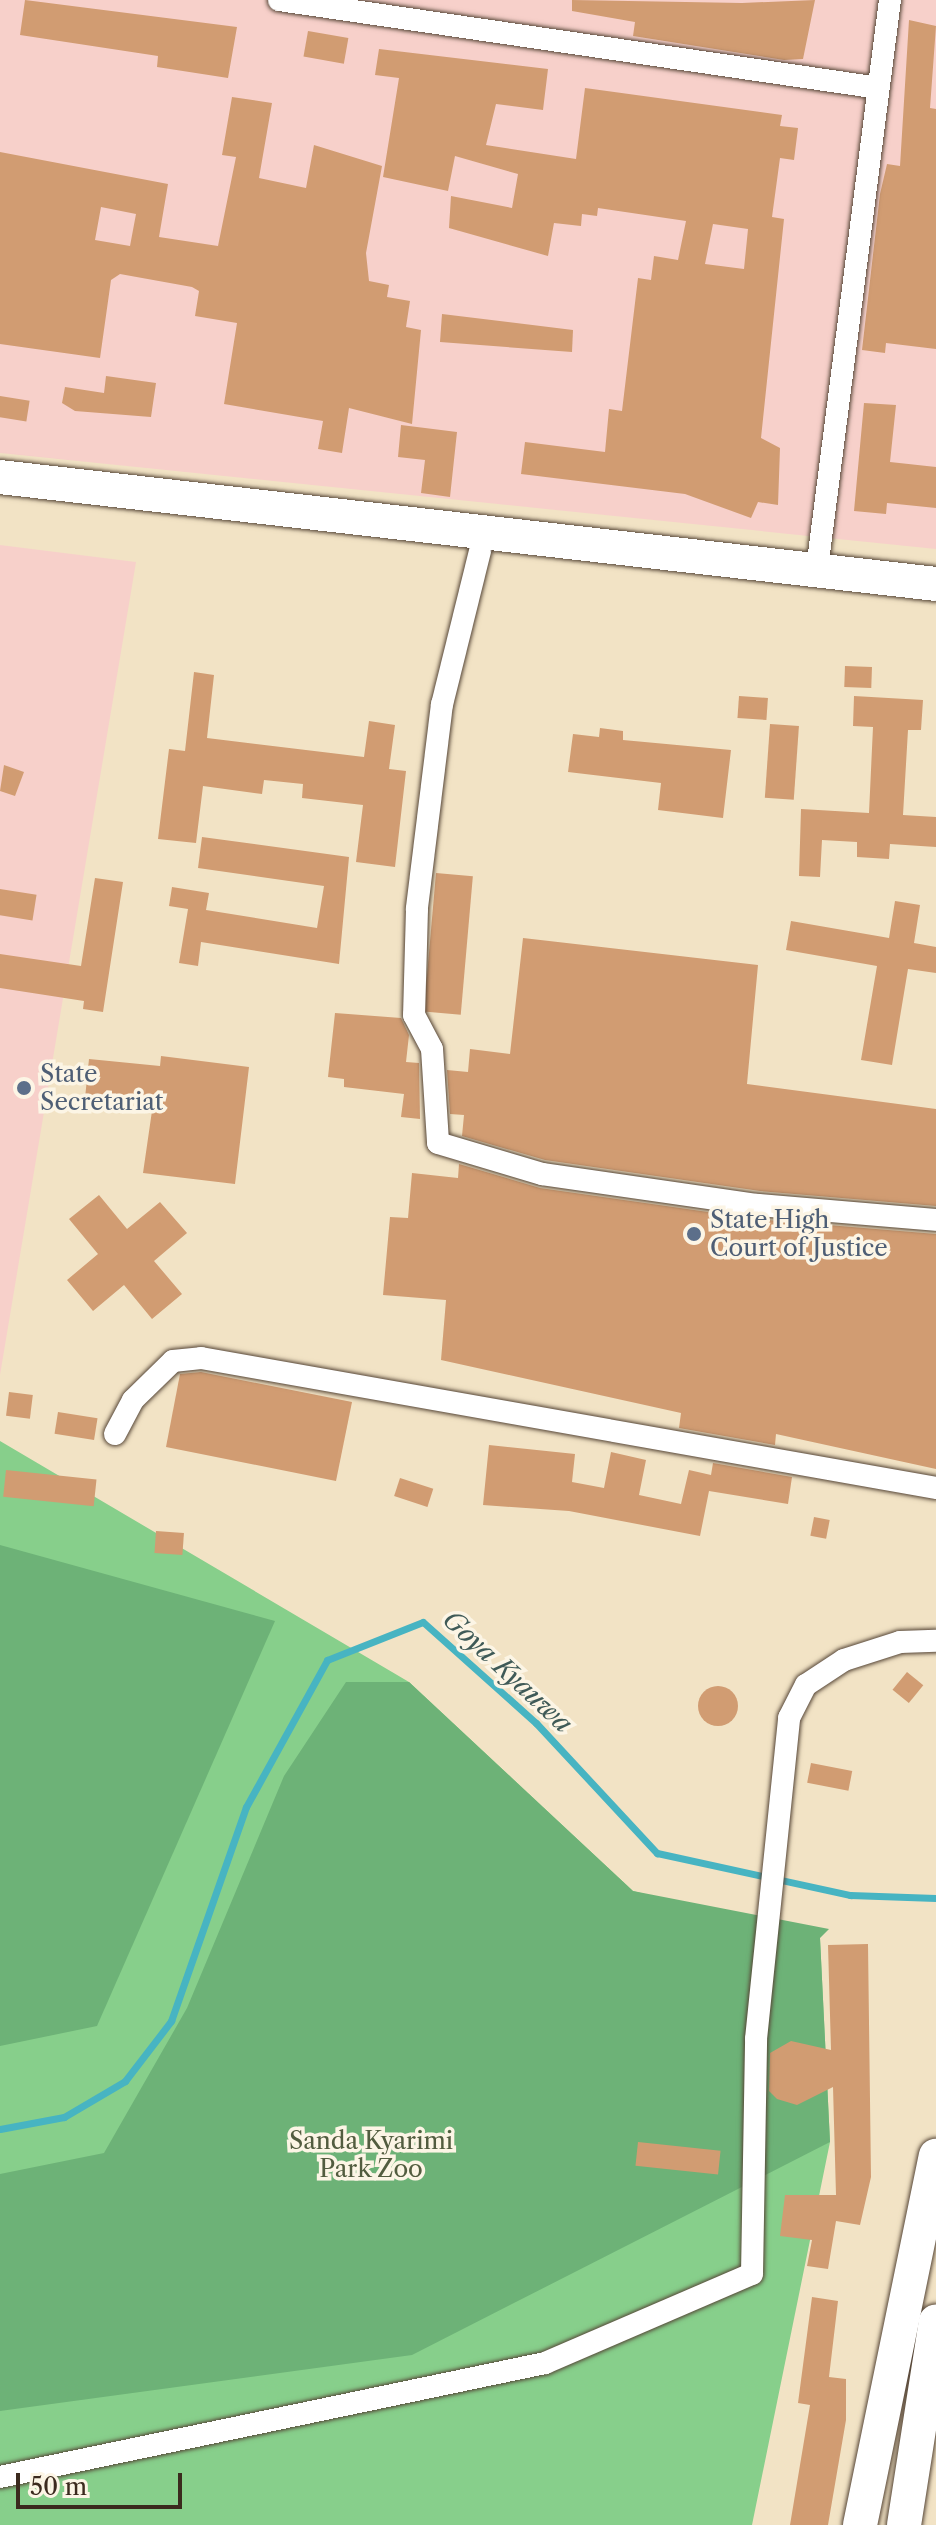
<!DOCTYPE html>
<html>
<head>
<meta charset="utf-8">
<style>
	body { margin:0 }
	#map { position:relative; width:936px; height:2525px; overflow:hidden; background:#f2e3c5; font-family:"Libre Caslon Text",serif }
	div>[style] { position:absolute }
	.built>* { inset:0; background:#f7d0ca }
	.green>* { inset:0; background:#87cf8b }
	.forest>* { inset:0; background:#6db277 }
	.stream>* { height:7px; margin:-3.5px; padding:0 3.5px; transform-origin:3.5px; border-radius:3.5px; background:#47b4c2 }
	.building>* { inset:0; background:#d19c72; transform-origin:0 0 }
	.round { border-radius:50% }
	.roads { filter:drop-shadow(0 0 2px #564637) drop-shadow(0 0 2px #564637) }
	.minor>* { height:22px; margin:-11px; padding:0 11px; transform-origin:11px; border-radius:11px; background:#fff }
	.primary>* { height:34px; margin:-17px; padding:0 17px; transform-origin:17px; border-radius:17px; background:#fff }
	.dots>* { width:22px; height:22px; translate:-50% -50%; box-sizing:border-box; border:4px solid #fcf5e5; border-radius:50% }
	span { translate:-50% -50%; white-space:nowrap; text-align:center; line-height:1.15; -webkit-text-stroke:7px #fcf5e5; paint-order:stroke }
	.service-label { font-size:24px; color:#4e5e75 }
	.left { translate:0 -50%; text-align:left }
	.park-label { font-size:24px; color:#525c3f }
	.water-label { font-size:26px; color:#3f5a57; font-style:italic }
	.scale { position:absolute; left:16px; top:2473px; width:166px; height:36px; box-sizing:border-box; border:4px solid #3b2a1e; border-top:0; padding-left:10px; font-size:24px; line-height:28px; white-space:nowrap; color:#3b2a1e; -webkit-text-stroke:6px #fcf5e5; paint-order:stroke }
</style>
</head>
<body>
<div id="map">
	<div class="built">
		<div style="clip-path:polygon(0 0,936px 0,936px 549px,0 453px)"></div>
		<div style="clip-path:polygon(0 545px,136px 562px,0 1375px)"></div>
	</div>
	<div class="green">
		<div style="clip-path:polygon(0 1441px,409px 1682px,633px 1891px,820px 1938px,830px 2142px,752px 2525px,0 2525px)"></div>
	</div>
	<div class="forest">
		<div style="clip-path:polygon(0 1545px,275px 1621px,97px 2026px,0 2046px)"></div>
		<div style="clip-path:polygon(346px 1682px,409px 1682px,633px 1891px,829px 1929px,820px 1938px,830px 2142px,412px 2355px,0 2411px,0 2174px,104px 2153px,187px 2008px,284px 1776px)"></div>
	</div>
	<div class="stream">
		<div style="left:0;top:2129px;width:65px;rotate:-10.6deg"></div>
		<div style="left:64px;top:2117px;width:71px;rotate:-30.5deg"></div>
		<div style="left:125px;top:2081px;width:76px;rotate:-52.5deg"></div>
		<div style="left:171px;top:2021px;width:227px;rotate:-70.7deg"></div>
		<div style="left:246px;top:1807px;width:168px;rotate:-61.1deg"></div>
		<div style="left:327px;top:1660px;width:103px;rotate:-21.6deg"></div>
		<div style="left:423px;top:1622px;width:152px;rotate:41.8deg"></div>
		<div style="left:536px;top:1723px;width:178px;rotate:47.1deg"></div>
		<div style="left:657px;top:1853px;width:198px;rotate:12.3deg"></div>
		<div style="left:850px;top:1895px;width:86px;rotate:2deg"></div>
	</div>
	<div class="building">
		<div style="clip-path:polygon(25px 0,237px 27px,228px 78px,157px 67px,158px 56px,20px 35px)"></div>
		<div style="clip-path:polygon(572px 0,742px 3px,815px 0,803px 59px,784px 60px,633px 36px,635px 22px,572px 11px)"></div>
		<div style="clip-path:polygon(909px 20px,936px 26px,930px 108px,936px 109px,936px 349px,886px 343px,885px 353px,862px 350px,880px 194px,887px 164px,900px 166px)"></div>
		<div style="left:308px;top:31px;width:41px;height:26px;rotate:10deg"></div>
		<div style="clip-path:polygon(evenodd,379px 49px,548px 69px,543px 110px,496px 104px,486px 145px,576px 159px,585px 88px,782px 115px,780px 126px,798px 128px,794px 160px,780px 158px,772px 217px,784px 219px,761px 438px,780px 448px,778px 505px,758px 502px,751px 518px,685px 494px,521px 474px,525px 442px,605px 452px,609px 409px,622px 411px,638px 278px,651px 280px,654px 256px,678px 260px,686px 221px,598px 208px,597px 216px,582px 214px,581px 226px,554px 223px,548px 256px,449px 228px,451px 196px,512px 208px,518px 174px,455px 156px,448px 191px,383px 177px,399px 78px,375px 75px,379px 49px,713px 224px,748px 229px,744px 269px,705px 264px,713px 224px)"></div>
		<div style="clip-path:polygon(evenodd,232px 97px,272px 103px,259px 178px,306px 188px,314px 145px,382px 166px,366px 253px,369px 281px,389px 285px,387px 297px,410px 301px,406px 327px,421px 330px,412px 424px,349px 408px,342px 453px,318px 449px,323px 421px,224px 404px,237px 323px,195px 316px,199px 291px,192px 287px,120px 274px,111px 280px,100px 358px,0 344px,0 152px,168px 184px,159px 237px,218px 246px,236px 157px,222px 155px,232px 97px,101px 207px,136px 214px,130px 246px,95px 240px,101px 207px)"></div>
		<div style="clip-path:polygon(442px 314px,573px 330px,572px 352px,440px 342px)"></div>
		<div style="clip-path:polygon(106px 376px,156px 383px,151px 417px,75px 411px,62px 403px,65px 387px,104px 393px)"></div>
		<div style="left:0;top:396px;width:30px;height:21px;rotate:9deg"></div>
		<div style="clip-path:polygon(864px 403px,896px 405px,890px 462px,936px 467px,936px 508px,887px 503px,886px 514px,854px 511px)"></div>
		<div style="clip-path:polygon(401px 425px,457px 432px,450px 497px,421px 493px,425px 460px,398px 457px)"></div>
		<div style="left:845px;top:666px;width:27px;height:21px;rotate:2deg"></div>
		<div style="clip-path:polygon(194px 672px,214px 675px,207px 738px,364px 757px,369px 721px,395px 725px,389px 769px,406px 771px,395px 867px,356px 862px,363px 805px,302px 798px,303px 784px,264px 780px,262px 794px,203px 786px,196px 843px,158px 839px,169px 749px,185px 751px)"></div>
		<div style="left:739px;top:696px;width:29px;height:22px;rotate:4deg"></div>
		<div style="clip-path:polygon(854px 696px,923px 700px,921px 730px,908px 730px,903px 815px,936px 817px,936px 847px,890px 844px,889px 859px,857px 857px,857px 842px,822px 840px,820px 877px,799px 876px,801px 809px,869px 813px,873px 727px,853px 726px)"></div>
		<div style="left:770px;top:724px;width:29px;height:74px;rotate:4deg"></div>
		<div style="clip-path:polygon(600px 728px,623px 731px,623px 740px,731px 750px,723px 818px,658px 810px,661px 783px,568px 772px,573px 734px,599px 737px)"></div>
		<div style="clip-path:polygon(4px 765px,24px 772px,15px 796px,0 791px)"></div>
		<div style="clip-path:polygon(202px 837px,349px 857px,339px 964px,201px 942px,198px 966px,179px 963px,188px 909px,169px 906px,172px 887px,209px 893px,206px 910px,317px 928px,324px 886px,198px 868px)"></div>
		<div style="left:436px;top:873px;width:37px;height:139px;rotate:5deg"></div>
		<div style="clip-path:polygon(95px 878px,123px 882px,103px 1012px,83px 1009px,84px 1001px,0 988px,0 954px,81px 966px)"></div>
		<div style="left:0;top:889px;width:37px;height:26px;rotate:9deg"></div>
		<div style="clip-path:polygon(895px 901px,920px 905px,914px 943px,936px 947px,936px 973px,908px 969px,892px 1065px,861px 1060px,877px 966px,786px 950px,791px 921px,889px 938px)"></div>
		<div style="clip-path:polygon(523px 938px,758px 965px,747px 1084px,936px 1109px,936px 1206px,760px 1191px,545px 1160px,462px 1136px,464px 1115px,450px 1114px,447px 1070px,468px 1072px,470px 1049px,510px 1054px)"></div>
		<div style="clip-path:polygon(335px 1013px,401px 1018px,409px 1035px,406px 1062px,419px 1063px,420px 1119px,401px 1117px,404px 1094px,344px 1087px,344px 1079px,328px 1077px)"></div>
		<div style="clip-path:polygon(161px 1056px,249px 1067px,235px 1184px,143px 1173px,153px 1104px,85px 1098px,89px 1059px,160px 1066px)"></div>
		<div style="clip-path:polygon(459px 1164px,540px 1188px,757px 1219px,936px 1234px,936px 1469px,776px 1434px,775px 1445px,679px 1428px,681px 1413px,441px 1360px,446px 1300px,383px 1295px,390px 1217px,408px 1218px,412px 1173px,458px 1178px)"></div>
		<div style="clip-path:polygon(99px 1195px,127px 1229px,160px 1202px,187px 1233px,154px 1261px,182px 1294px,152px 1319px,124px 1285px,93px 1311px,67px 1280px,98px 1254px,69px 1219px)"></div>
		<div style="clip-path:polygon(201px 1372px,352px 1402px,336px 1481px,166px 1447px,180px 1374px)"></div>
		<div style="left:9px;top:1392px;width:24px;height:24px;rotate:7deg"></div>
		<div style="left:58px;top:1412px;width:40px;height:22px;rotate:9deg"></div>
		<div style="clip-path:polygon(489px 1445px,575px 1454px,572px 1482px,604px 1488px,611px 1452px,646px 1460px,639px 1495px,681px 1504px,689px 1470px,711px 1475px,713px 1463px,792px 1477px,788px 1504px,709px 1491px,700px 1536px,569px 1511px,483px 1505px)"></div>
		<div style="left:6px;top:1470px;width:91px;height:27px;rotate:6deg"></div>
		<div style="left:400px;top:1478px;width:35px;height:19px;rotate:18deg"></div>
		<div style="left:814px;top:1517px;width:16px;height:19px;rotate:11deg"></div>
		<div style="left:156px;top:1531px;width:28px;height:22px;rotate:4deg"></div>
		<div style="left:907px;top:1672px;width:21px;height:23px;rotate:39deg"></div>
		<div class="round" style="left:698px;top:1686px;width:40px;height:40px"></div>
		<div style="left:811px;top:1763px;width:42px;height:20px;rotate:11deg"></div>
		<div style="clip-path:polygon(868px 1944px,871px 2177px,860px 2225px,836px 2221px,828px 2269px,807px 2266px,812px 2240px,780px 2236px,785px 2195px,836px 2195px,833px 2087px,797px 2105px,777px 2099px,769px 2091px,770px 2053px,791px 2041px,831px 2050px,828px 1945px)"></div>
		<div style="left:638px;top:2142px;width:83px;height:24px;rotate:6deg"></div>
		<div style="clip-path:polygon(812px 2297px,838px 2301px,829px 2377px,846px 2379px,846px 2420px,828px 2525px,790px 2525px,810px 2405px,798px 2403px)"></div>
	</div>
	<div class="roads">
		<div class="minor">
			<div style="left:279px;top:0;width:606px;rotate:8.34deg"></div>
			<div style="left:480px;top:551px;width:158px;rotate:103.9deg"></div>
			<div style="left:442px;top:704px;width:207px;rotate:97deg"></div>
			<div style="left:417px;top:909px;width:106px;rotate:91.6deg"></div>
			<div style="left:414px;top:1015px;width:38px;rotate:62deg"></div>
			<div style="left:432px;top:1049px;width:94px;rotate:86.3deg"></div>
			<div style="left:438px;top:1143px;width:109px;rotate:16.6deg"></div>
			<div style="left:542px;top:1174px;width:218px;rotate:8.2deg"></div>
			<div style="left:758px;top:1205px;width:179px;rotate:4.8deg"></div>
			<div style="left:817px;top:569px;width:574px;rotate:-82.69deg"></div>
			<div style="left:115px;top:1434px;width:38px;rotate:-62deg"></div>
			<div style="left:133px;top:1400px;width:56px;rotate:-44.3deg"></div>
			<div style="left:173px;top:1361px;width:28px;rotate:-6deg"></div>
			<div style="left:201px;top:1358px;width:746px;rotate:10.03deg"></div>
			<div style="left:0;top:2477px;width:557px;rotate:-11.81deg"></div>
			<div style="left:545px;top:2363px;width:225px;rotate:-23.3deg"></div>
			<div style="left:752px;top:2274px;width:235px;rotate:-89deg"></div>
			<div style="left:756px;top:2039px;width:323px;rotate:-84.1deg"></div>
			<div style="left:789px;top:1718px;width:37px;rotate:-63deg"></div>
			<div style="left:806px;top:1685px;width:45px;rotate:-33.3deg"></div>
			<div style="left:844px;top:1660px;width:59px;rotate:-17.8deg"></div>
			<div style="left:900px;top:1642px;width:36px;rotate:-2deg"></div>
		</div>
		<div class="primary">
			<div style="left:0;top:477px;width:942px;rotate:6.52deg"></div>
			<div style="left:860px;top:2525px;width:377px;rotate:-78.4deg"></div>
			<div style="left:904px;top:2525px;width:206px;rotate:-81.1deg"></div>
		</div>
	</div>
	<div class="dots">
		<div style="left:24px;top:1088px;background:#5c6f8a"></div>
		<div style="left:694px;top:1234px;background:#5c6f8a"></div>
	</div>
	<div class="service-label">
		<span class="left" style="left:40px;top:1088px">State<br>Secretariat</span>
		<span class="left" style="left:710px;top:1234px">State High<br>Court of Justice</span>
	</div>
	<div class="park-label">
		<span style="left:371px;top:2155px">Sanda Kyarimi<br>Park Zoo</span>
	</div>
	<div class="water-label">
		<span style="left:507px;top:1672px;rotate:43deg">Goya Kyauwa</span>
	</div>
	<div class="scale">50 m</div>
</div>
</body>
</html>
